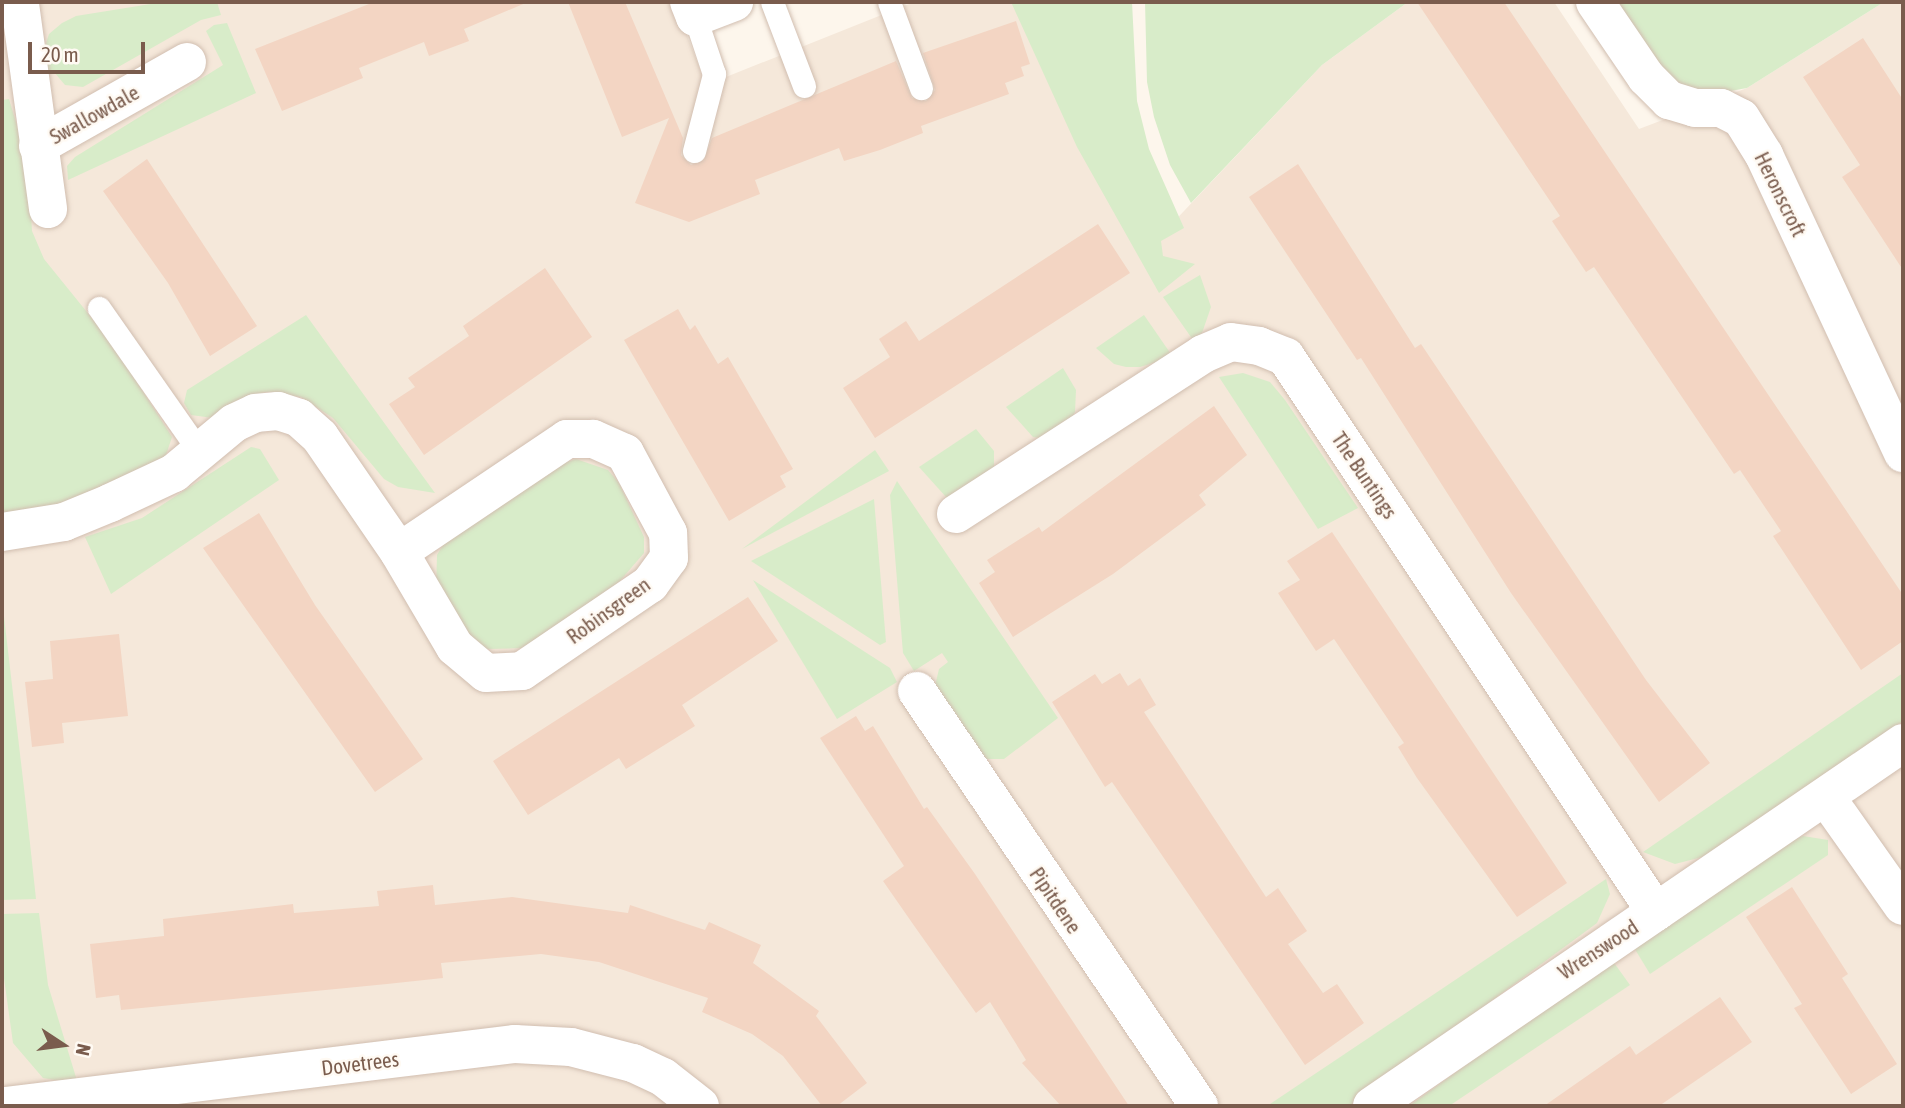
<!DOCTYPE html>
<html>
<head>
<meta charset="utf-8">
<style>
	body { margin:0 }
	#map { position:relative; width:1905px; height:1108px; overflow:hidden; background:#fdf6ec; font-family:"Asap Condensed",sans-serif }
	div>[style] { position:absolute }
	.residential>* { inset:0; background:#f5e8da }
	.green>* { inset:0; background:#d8ecc9 }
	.building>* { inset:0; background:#f3d5c3 }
	.roads { filter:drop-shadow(0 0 2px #d1beb0) drop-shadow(0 0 2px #d1beb0) }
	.lane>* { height:23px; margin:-11.5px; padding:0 11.5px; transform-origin:11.5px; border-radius:11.5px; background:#fff }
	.street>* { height:38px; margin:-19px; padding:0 19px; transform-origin:19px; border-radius:19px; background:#fff }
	span { translate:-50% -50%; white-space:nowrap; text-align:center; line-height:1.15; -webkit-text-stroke:5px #fffaf3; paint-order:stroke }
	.street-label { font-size:21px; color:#7a5c4d }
	.frame { position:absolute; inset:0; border:4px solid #7a5c4d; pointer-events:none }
	.north { position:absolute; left:28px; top:1010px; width:70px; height:70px; -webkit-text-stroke:5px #fffaf3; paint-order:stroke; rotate:103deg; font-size:19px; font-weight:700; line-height:28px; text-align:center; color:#7a5c4d }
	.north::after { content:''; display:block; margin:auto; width:24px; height:32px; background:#7a5c4d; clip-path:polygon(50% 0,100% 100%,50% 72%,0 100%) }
	.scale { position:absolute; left:28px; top:42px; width:117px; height:32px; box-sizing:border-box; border:4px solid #7a5c4d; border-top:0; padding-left:9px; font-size:21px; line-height:24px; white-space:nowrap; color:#7a5c4d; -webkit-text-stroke:5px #fffaf3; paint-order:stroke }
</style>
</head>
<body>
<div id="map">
	<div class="residential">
		<div style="clip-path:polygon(2px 2px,674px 2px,706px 85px,914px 2px,1026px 2px,1149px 248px,1322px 65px,1408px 2px,1554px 2px,1639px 129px,1747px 88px,1884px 2px,1903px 2px,1903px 1106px,2px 1106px)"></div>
	</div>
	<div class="green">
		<div style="clip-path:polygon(163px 2px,217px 2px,221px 15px,201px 20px,83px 87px,65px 85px,54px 72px,46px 73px,44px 49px,49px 34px,62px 23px,76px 16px)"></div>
		<div style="clip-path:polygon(1011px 2px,1132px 2px,1137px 101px,1149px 149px,1184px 228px,1161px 241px,1163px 256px,1195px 264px,1159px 293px,1077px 147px)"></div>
		<div style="clip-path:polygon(1145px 2px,1408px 2px,1322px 65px,1191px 203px,1170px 165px,1154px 117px,1147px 82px)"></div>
		<div style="clip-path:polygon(1606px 2px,1884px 2px,1747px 88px,1708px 95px,1674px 92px)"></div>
		<div style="clip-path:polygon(227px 23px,256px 93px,68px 180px,67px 166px,75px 157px,223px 65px,206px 31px,214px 25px)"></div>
		<div style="clip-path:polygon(9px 99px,28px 162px,32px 231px,44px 259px,112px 343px,172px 437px,163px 464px,28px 516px,3px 516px,2px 510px,2px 100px)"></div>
		<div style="clip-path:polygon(1200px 275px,1211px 307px,1202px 333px,1193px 340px,1163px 297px)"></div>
		<div style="clip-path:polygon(306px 315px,435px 493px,398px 487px,384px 479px,333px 418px,301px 397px,267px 392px,252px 395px,213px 418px,191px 415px,184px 403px,187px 390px)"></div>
		<div style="clip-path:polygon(1144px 315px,1173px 357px,1140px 367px,1126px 367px,1114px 364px,1096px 348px)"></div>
		<div style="clip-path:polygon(1063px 368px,1076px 390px,1075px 412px,1069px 424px,1040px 438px,1033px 437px,1006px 407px)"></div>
		<div style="clip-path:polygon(1243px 373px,1270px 382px,1285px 400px,1358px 508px,1318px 529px,1219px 377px)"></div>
		<div style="clip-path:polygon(976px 429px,994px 451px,994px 469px,953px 498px,946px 497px,919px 467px)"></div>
		<div style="clip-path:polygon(251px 447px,260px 449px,279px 480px,111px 594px,85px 537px,142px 518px)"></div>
		<div style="clip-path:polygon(875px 450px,889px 471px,742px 549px)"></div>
		<div style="clip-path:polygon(576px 459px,608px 470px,619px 483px,644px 537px,644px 553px,619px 582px,524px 648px,487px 649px,471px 640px,436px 587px,437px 555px,450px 533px,555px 466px)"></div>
		<div style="clip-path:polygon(897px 481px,1058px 718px,1004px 759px,980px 759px,933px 694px,939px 669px,948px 662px,942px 653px,914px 671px,903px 653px,890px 495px)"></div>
		<div style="clip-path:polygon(874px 499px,886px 642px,880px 645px,751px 561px)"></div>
		<div style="clip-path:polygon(753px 580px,890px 668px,897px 682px,837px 719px)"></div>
		<div style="clip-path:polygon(2px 599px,25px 797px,36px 899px,2px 900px)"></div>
		<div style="clip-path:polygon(1903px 673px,1903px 721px,1706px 856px,1675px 864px,1643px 852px)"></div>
		<div style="clip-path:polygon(1803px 836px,1828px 840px,1828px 855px,1650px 974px,1633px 946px,1787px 842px)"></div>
		<div style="clip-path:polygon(1606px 879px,1610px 894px,1597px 923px,1349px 1106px,1267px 1106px)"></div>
		<div style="clip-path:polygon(39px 913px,48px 985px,78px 1084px,43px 1078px,13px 1043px,2px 964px,2px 914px)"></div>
		<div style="clip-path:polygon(1612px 960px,1630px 985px,1449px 1106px,1409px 1106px)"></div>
	</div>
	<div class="building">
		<div style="clip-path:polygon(374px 2px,528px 2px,464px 29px,469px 41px,429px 56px,424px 42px,359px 68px,363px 78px,282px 111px,255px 49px)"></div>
		<div style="clip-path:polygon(568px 2px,625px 2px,683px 138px,681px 155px,691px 165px,704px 160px,712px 138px,896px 61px,912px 98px,926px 101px,935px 90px,923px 53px,1016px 21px,1030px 64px,1021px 67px,1024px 76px,1005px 83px,1009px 94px,921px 126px,923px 133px,880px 150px,844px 161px,839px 148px,755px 180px,760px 194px,689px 222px,635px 203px,669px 118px,622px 137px)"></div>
		<div style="clip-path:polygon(1417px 2px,1504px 2px,1903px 595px,1903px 641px,1861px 670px,1773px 536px,1781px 531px,1740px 470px,1734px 474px,1594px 267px,1586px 272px,1552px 221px,1560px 216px)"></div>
		<div style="clip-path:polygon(1863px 38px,1903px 100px,1903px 270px,1842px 177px,1860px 165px,1803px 77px)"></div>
		<div style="clip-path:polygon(147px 159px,257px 326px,210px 356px,168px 283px,103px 191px)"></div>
		<div style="clip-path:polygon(1298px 164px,1415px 348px,1421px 344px,1646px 680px,1710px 763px,1659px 802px,1511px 593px,1361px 358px,1357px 360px,1249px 197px)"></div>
		<div style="clip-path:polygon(1098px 224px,1130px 273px,875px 438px,843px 388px,890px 357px,879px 339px,906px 321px,919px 341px)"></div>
		<div style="clip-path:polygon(545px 268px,592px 337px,424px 455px,389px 404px,415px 387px,408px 378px,469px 336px,463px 326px)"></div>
		<div style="clip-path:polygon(678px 309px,690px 330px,695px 325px,718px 364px,728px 357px,793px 469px,780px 476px,786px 487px,729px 521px,624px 340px)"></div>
		<div style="clip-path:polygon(1214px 406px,1247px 455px,1199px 495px,1206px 505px,1113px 574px,1013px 637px,979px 583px,995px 572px,987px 560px,1039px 527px,1042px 532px)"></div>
		<div style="clip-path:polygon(259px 513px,315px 605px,423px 759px,375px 792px,203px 548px)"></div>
		<div style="clip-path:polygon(1332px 532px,1567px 883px,1517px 917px,1417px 778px,1398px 747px,1404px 743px,1334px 639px,1316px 651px,1278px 593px,1300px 580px,1287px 561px)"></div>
		<div style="clip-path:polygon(748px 597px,778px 641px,682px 705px,695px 726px,626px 769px,619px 758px,528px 815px,493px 761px)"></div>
		<div style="clip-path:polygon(119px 634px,128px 716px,62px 723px,64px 743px,32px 747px,25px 682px,53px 679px,50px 641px)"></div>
		<div style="clip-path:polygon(1120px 673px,1128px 686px,1140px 678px,1156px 705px,1144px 712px,1266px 897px,1278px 888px,1307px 931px,1288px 944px,1323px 993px,1337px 984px,1364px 1023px,1305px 1065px,1112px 782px,1105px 787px,1052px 702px,1095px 674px,1102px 684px)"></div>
		<div style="clip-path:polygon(856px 716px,865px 731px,873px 726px,924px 809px,927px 807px,975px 874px,1129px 1106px,1061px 1106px,1022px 1063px,1026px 1060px,990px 1002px,976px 1013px,915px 927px,883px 881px,904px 866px,820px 738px)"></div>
		<div style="clip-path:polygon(433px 885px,435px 905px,512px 897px,628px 913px,630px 905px,705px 930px,709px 922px,761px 945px,753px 963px,819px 1011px,816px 1016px,867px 1083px,837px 1106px,822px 1106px,783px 1056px,752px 1034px,702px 1012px,708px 998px,599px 962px,541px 954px,441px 963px,443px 978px,387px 984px,121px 1010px,119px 995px,96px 998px,90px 944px,164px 936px,163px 919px,293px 904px,294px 913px,379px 906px,377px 891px)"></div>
		<div style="clip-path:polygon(1792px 887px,1848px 974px,1842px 978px,1897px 1064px,1851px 1094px,1794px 1008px,1802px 1004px,1746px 917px)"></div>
		<div style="clip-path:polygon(1720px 997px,1752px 1042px,1659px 1106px,1544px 1106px,1630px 1046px,1636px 1055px)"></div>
	</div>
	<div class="roads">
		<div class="lane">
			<div style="left:772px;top:2px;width:90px;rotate:69.1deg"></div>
			<div style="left:889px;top:2px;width:92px;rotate:69.6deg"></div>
			<div style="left:694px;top:151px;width:80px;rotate:-75.4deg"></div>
			<div style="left:714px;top:74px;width:60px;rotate:-108.4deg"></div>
			<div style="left:99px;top:308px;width:176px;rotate:55deg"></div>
		</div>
		<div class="street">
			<div style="left:689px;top:2px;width:16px;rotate:68deg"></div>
			<div style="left:695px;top:17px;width:42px;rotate:-21deg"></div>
			<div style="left:1595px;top:2px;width:91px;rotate:55.8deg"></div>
			<div style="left:1646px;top:77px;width:33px;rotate:45deg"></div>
			<div style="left:1669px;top:100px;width:27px;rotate:17deg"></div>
			<div style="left:1695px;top:108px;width:26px"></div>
			<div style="left:1721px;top:108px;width:22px;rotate:27deg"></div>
			<div style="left:1741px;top:118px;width:44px;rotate:58.1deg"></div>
			<div style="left:1764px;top:155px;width:329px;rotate:65deg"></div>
			<div style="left:20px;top:4px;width:207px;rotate:82.2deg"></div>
			<div style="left:38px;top:146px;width:171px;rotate:-29.4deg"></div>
			<div style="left:956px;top:514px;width:294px;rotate:-32.9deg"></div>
			<div style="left:1203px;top:354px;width:30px;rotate:-23deg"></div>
			<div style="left:1231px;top:342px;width:28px;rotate:8deg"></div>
			<div style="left:1259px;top:346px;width:29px;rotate:22deg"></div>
			<div style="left:1286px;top:357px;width:667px;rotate:56.31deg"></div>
			<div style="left:2px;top:532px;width:63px;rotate:-9.2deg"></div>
			<div style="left:64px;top:522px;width:50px;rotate:-22.4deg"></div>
			<div style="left:110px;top:503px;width:71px;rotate:-25.1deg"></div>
			<div style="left:174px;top:473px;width:78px;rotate:-39.8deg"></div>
			<div style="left:234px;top:423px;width:23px;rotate:-25deg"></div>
			<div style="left:255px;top:413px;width:23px;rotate:-5deg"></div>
			<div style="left:278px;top:411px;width:22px;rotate:18deg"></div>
			<div style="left:299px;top:418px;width:28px;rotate:42deg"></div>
			<div style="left:320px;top:437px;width:140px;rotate:55.5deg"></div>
			<div style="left:399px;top:552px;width:110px;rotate:59.5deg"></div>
			<div style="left:455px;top:647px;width:40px;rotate:40deg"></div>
			<div style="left:486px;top:673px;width:36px;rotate:-3deg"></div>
			<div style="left:522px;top:671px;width:155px;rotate:-34.2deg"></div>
			<div style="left:650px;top:584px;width:32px;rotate:-54deg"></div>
			<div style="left:669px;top:558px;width:25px;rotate:-92deg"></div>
			<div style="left:668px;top:533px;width:91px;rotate:-118.3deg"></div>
			<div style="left:625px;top:453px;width:35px;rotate:-156deg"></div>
			<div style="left:593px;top:439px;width:26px;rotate:180deg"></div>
			<div style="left:567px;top:439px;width:202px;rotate:146.1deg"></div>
			<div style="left:917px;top:691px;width:502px;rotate:55.8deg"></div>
			<div style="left:1826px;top:797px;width:133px;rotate:54.8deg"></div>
			<div style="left:5px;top:1106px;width:514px;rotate:-6.93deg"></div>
			<div style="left:515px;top:1044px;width:56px;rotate:3.1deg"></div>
			<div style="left:571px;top:1047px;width:64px;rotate:14.5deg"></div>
			<div style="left:633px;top:1063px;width:33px;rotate:25deg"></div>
			<div style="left:663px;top:1077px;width:47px;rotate:38.1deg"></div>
			<div style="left:1372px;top:1106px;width:643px;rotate:-34.36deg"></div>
		</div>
	</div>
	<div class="street-label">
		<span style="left:94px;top:114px;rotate:-29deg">Swallowdale</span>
		<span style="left:1781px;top:194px;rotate:64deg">Heronscroft</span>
		<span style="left:1365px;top:475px;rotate:56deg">The Buntings</span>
		<span style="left:608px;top:610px;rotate:-36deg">Robinsgreen</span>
		<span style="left:1056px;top:900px;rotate:56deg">Pipitdene</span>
		<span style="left:1598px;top:949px;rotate:-33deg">Wrenswood</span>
		<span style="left:360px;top:1063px;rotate:-7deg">Dovetrees</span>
	</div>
	<div class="frame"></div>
	<div class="north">N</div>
	<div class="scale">20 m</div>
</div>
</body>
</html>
